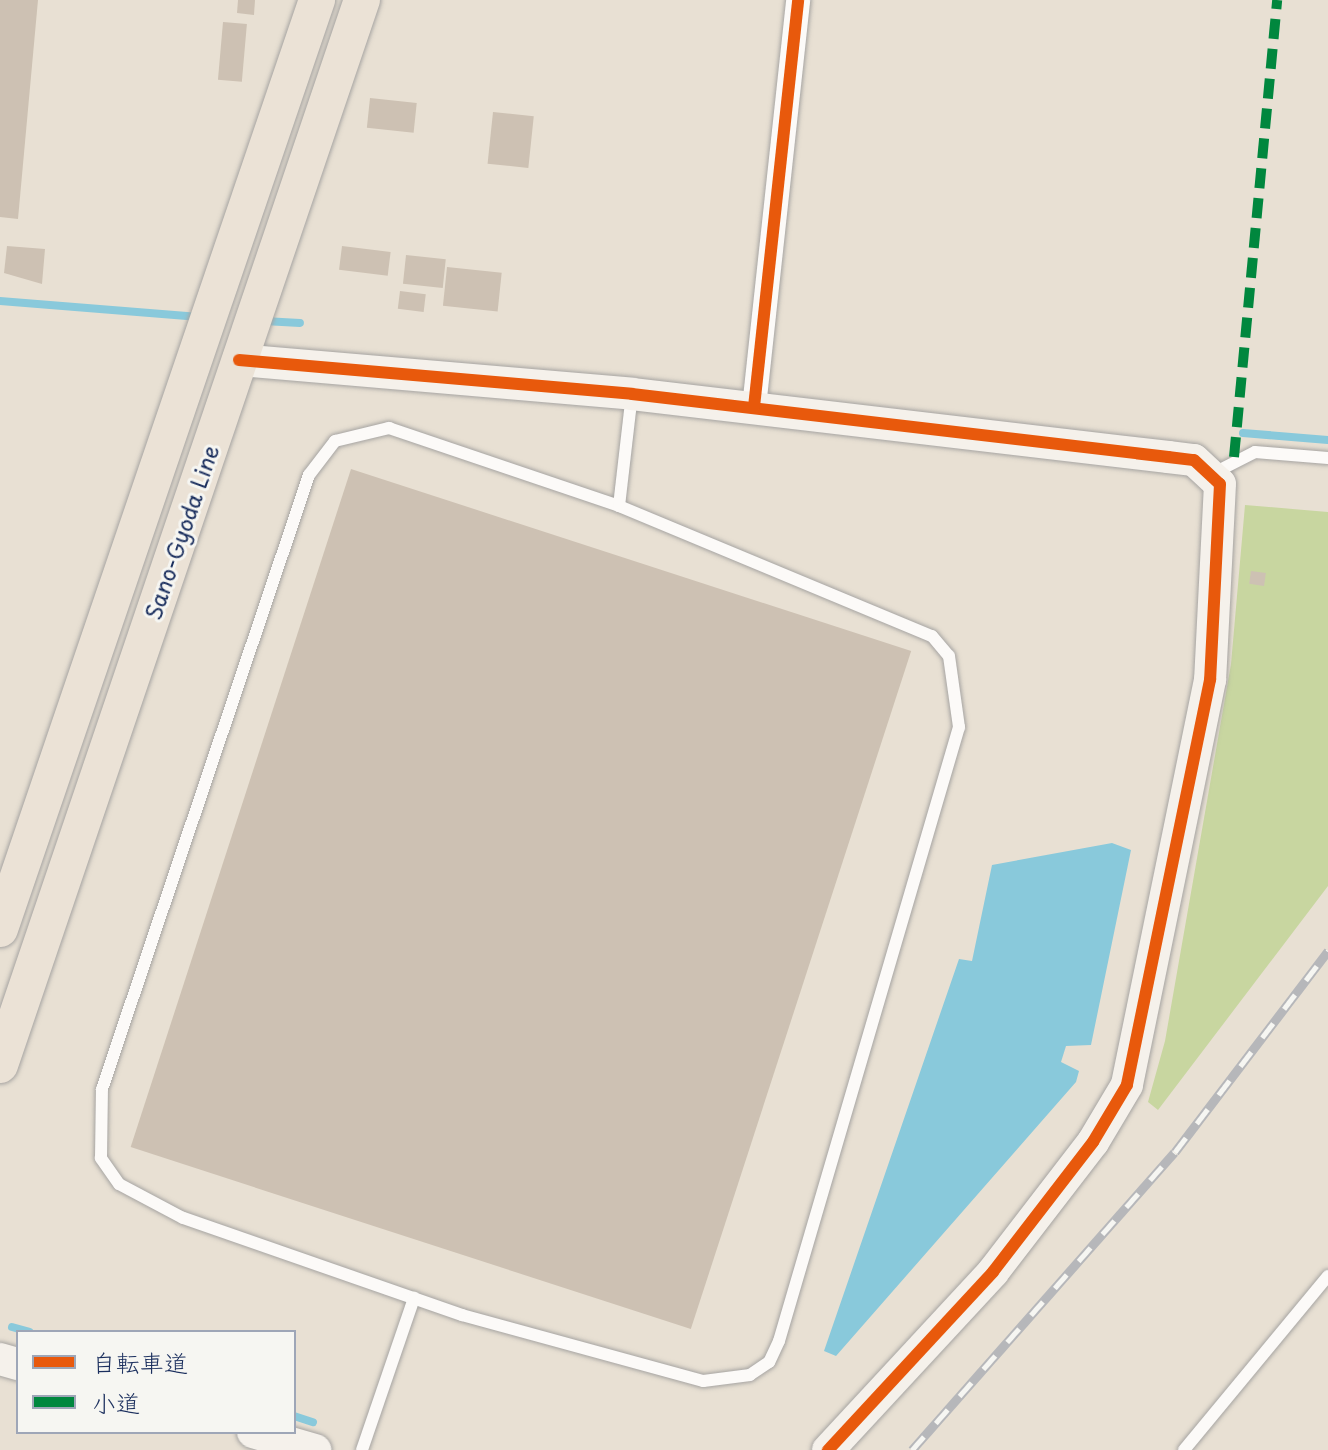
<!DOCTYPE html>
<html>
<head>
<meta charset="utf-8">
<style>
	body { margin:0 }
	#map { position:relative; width:1328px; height:1450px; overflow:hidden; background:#e8e0d3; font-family:"Playpen Sans","Klee One",sans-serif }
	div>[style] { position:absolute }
	.green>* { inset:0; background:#c8d6a0 }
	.water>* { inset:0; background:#89c9db }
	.stream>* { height:8px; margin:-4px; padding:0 4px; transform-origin:4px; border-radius:4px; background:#89c9db }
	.building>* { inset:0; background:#cdc1b3; transform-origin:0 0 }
	.roads { filter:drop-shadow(0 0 2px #a6a4a2) drop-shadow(0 0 2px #a6a4a2) }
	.lane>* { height:12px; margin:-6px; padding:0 6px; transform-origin:6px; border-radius:6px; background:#fcfaf8 }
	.street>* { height:24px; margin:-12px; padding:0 12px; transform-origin:12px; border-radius:12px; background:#fcfaf8 }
	.secondary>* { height:32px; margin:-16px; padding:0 16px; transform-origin:16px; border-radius:16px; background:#f5f1eb }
	.primary>* { height:36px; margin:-18px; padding:0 18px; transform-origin:18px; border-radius:18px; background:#ebe2d6 }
	.rail>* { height:9px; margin-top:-4.5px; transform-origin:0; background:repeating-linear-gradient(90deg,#f6f6f2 0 18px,#b6b7ba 0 36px); box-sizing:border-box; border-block:2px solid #b6b7ba }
	.quiet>* { height:10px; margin-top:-5px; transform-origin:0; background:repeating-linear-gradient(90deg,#00873e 0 20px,transparent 0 30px) }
	.cycleway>* { height:12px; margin:-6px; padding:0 6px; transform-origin:6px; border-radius:6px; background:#e8590c }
	span { translate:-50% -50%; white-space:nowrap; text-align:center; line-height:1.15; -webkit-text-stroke:6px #f6f6f2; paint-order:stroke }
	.street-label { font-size:22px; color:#1b2f5e }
	.legend { position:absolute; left:16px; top:1330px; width:280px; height:104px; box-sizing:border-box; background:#f6f6f2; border:2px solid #9ea6b7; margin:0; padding:10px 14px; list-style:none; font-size:24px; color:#1b2f5e }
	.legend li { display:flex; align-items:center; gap:16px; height:40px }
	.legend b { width:40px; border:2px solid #9ea6b7 }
</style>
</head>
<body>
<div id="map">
	<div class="green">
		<div style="clip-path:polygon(1245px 505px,1328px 512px,1328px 886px,1158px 1110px,1148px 1102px,1165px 1041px,1231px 664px)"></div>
	</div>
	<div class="water">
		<div style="clip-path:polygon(1112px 843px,1131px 850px,1091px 1045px,1066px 1046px,1061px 1062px,1079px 1071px,1076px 1082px,836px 1356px,824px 1351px,959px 959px,972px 961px,992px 865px)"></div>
	</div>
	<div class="stream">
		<div style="left:0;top:301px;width:200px;rotate:4.6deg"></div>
		<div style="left:264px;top:321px;width:36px;rotate:3deg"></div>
		<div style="left:1243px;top:433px;width:85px;rotate:4.7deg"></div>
		<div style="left:12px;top:1327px;width:18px;rotate:16deg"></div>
		<div style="left:294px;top:1416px;width:20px;rotate:18deg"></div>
	</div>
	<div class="building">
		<div style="clip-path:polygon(0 0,38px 0,18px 219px,0 217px)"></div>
		<div style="clip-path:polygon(238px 0,255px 0,254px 15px,237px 13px)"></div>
		<div style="left:223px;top:22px;width:24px;height:58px;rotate:5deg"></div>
		<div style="left:370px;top:98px;width:47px;height:30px;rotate:6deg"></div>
		<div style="left:493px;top:112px;width:41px;height:52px;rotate:6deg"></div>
		<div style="clip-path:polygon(7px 246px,45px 249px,42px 284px,4px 273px)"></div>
		<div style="left:342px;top:246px;width:49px;height:24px;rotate:7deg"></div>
		<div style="left:406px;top:255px;width:40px;height:29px;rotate:6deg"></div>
		<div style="left:447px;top:267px;width:55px;height:39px;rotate:6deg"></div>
		<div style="left:400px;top:291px;width:26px;height:18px;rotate:7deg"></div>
		<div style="left:351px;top:469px;width:589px;height:713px;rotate:18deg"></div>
		<div style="left:1251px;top:571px;width:15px;height:13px;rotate:8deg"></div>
	</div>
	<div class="roads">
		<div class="lane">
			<div style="left:389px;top:428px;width:243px;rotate:18.7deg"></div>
			<div style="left:619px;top:506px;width:339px;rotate:22.6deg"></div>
			<div style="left:932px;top:636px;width:26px;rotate:50deg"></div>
			<div style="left:949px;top:656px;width:72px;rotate:82deg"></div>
			<div style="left:959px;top:727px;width:640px;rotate:106.34deg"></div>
			<div style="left:779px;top:1341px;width:23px;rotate:115deg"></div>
			<div style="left:769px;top:1362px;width:23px;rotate:146deg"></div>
			<div style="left:750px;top:1375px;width:47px;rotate:172.7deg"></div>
			<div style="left:703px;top:1381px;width:250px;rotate:-164.7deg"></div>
			<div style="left:462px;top:1315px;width:295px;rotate:-160.8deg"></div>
			<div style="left:183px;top:1218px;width:72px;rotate:-152deg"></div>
			<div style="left:119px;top:1184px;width:32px;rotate:-125deg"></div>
			<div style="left:101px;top:1158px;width:69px;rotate:-89.2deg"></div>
			<div style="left:102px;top:1089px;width:648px;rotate:-71.37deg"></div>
			<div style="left:309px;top:475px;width:43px;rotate:-52.6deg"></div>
			<div style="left:335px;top:441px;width:56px;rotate:-13.5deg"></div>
			<div style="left:1212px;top:474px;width:48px;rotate:-27.1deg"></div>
			<div style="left:1255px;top:452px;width:73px;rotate:4.7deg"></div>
			<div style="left:619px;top:506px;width:113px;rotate:-83.4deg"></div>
			<div style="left:362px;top:1450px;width:161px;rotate:-71.1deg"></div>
			<div style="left:1184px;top:1450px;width:226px;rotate:-50.4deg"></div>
		</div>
		<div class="street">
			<div style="left:754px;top:407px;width:409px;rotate:-83.8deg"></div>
		</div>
		<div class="secondary">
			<div style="left:239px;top:360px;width:394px;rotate:4.9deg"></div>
			<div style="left:632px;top:394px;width:540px;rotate:6.7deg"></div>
			<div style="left:1168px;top:457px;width:26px;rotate:7deg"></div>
			<div style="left:1194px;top:460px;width:35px;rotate:43deg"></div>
			<div style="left:1220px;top:484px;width:196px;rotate:92.9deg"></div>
			<div style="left:1210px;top:680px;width:413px;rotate:101.6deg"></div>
			<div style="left:1127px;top:1085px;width:66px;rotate:120.8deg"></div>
			<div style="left:1093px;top:1142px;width:164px;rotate:127.6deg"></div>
			<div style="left:993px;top:1272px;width:243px;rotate:132.8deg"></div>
			<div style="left:0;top:1359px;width:19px;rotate:16deg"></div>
			<div style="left:253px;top:1432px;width:65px;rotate:16.2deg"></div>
		</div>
		<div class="primary">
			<div style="left:0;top:929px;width:982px;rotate:-71.16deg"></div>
			<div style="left:0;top:1065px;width:1125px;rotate:-71.23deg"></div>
		</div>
	</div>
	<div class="rail">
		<div style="left:912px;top:1450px;width:397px;rotate:-48.6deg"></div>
		<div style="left:1175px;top:1152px;width:253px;rotate:-52.7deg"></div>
	</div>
	<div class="quiet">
		<div style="left:1234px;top:457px;width:459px;rotate:-84.6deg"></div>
	</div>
	<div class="cycleway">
		<div style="left:239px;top:360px;width:394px;rotate:4.9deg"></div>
		<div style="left:632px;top:394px;width:540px;rotate:6.7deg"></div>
		<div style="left:1168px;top:457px;width:26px;rotate:7deg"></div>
		<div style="left:1194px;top:460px;width:35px;rotate:43deg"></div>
		<div style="left:1220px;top:484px;width:196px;rotate:92.9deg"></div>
		<div style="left:1210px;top:680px;width:413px;rotate:101.6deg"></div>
		<div style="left:1127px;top:1085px;width:66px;rotate:120.8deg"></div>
		<div style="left:1093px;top:1142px;width:164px;rotate:127.6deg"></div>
		<div style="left:993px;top:1272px;width:243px;rotate:132.8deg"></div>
		<div style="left:754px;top:407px;width:409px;rotate:-83.8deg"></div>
	</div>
	<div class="street-label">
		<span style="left:181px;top:532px;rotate:-71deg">Sano-Gyoda Line</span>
	</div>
	<ul class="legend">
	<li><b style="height:10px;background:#e8590c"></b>自転車道</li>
	<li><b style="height:10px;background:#00873e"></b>小道</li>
	</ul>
</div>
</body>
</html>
